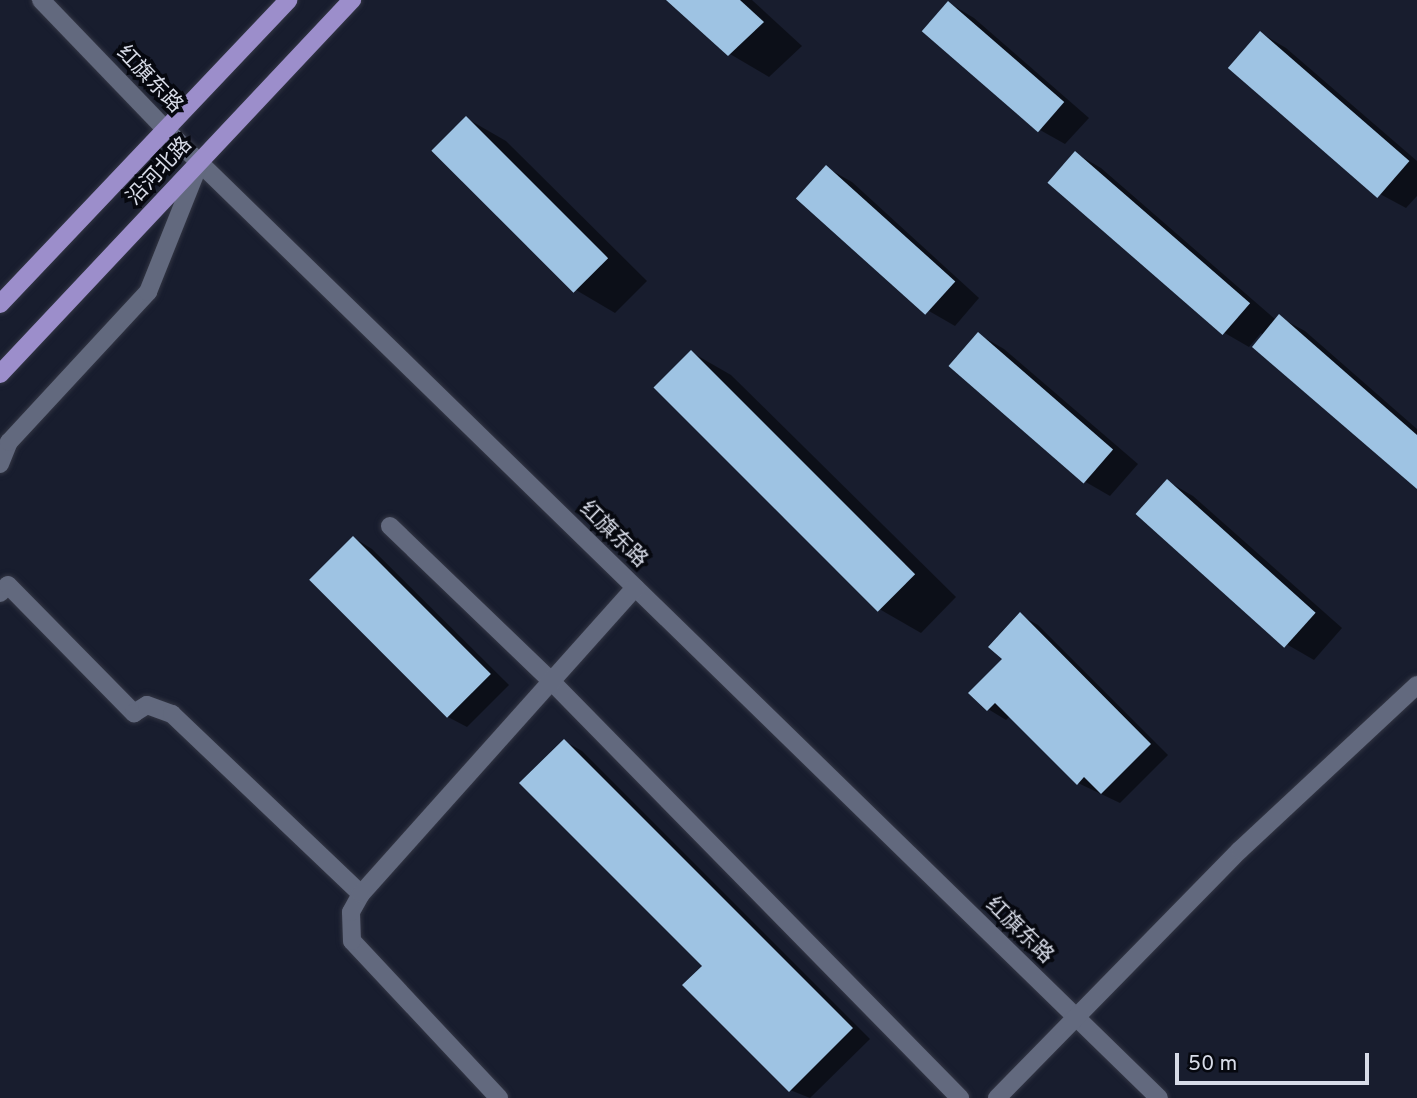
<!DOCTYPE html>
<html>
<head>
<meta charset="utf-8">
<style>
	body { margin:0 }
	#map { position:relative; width:1417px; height:1098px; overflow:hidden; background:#181d2e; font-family:Overpass,"Noto Sans SC",sans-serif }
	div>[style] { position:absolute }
	.shadow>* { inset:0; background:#0007 }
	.building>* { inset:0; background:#9ec3e3; transform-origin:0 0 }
	.roads { filter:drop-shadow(0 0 2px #333644) drop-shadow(0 0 2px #333644) }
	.minor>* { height:18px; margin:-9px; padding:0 9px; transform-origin:9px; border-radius:9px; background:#62697e }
	.major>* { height:18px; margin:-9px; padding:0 9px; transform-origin:9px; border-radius:9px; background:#9c8ecb }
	span { translate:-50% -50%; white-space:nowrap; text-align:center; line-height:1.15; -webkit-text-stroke:7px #06080f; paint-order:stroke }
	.street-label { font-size:21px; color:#d8dce8 }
	.scale { position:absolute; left:1175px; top:1053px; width:194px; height:32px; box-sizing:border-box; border:4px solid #d8dce8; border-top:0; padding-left:9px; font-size:21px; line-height:24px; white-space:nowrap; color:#d8dce8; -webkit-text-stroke:5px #06080f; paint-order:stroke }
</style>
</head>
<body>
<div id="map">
	<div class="shadow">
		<div style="clip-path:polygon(669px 0,752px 0,802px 46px,769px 77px,730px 54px)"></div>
		<div style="clip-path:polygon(949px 3px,974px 18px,1089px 118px,1065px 144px,1040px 130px)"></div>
		<div style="clip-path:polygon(1261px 33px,1286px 48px,1417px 161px,1417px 196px,1406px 208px,1380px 194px,1229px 67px)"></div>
		<div style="clip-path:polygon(466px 118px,506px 141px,647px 281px,615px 313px,576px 290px)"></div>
		<div style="clip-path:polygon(1075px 153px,1101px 168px,1276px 320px,1279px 317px,1305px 331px,1417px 429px,1417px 487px,1261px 333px,1249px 347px,1223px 332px)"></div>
		<div style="clip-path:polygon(827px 168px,852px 182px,979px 298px,955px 326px,929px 311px)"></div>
		<div style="clip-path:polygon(978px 334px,1004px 349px,1138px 464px,1110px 496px,1084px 481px)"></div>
		<div style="clip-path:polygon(691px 352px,731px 375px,956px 597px,921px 633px,881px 610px)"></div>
		<div style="clip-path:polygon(1167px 481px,1193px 496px,1342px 628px,1314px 660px,1288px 645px,1137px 514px)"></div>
		<div style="clip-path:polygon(354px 538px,372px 549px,509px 685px,467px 727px,448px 717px)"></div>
		<div style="clip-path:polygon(1020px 615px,1038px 625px,1168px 755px,1120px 803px,1078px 783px,1010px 716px,1006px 720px,988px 709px)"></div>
		<div style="clip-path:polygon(564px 741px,582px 751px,870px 1039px,810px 1098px,790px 1090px,704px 966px)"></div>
	</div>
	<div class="building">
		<div style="clip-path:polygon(666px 0,740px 0,764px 22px,728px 56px)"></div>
		<div style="left:948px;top:1px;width:154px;height:40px;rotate:41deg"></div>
		<div style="left:1260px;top:31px;width:198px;height:49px;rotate:41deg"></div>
		<div style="left:466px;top:116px;width:201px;height:49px;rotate:45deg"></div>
		<div style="left:1075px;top:151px;width:232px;height:42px;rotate:41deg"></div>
		<div style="left:826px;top:165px;width:174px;height:45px;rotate:42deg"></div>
		<div style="clip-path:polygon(1279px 314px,1417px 435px,1417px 489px,1252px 347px)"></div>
		<div style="left:978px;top:332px;width:179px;height:45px;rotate:41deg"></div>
		<div style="left:691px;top:350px;width:317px;height:53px;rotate:45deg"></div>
		<div style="left:1167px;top:479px;width:200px;height:47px;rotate:42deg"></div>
		<div style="left:353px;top:536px;width:195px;height:62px;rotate:45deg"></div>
		<div style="clip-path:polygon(1020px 612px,1151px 744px,1101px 794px,1084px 777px,1077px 785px,995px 703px,987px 711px,968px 693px,1002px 659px,988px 647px)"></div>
		<div style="clip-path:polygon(564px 739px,853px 1028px,789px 1092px,682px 985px,702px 966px,519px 783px)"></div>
	</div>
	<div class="roads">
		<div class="minor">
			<div style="left:41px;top:0;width:179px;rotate:46.1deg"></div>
			<div style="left:165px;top:129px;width:1388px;rotate:44.27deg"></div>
			<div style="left:0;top:464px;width:24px;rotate:-68deg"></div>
			<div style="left:9px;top:442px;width:205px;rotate:-47.2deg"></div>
			<div style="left:148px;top:292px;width:140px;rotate:-68.2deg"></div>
			<div style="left:390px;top:526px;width:228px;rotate:43.9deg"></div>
			<div style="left:554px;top:684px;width:580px;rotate:45.56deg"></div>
			<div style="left:0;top:593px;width:11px;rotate:-45deg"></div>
			<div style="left:8px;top:585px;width:180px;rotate:45.5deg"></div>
			<div style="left:134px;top:713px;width:15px;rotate:-32deg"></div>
			<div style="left:147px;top:705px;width:27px;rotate:20deg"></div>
			<div style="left:172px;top:714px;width:261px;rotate:43.6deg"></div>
			<div style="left:499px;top:1098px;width:215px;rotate:-133.1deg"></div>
			<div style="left:352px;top:941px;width:29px;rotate:-92deg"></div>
			<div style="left:351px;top:912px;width:21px;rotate:-61deg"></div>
			<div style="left:361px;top:894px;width:411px;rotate:-48.2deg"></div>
			<div style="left:997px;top:1098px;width:347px;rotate:-45.6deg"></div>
			<div style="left:1240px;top:850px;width:242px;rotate:-43deg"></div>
		</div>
		<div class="major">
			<div style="left:0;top:304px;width:419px;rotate:-46.5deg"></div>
			<div style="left:0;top:374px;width:514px;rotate:-46.74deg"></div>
		</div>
	</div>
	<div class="street-label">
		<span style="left:149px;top:80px;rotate:46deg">红旗东路</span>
		<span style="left:160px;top:172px;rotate:-47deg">沿河北路</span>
		<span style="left:613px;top:535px;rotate:44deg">红旗东路</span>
		<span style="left:1019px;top:931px;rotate:44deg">红旗东路</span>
	</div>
	<div class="scale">50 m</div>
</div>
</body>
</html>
